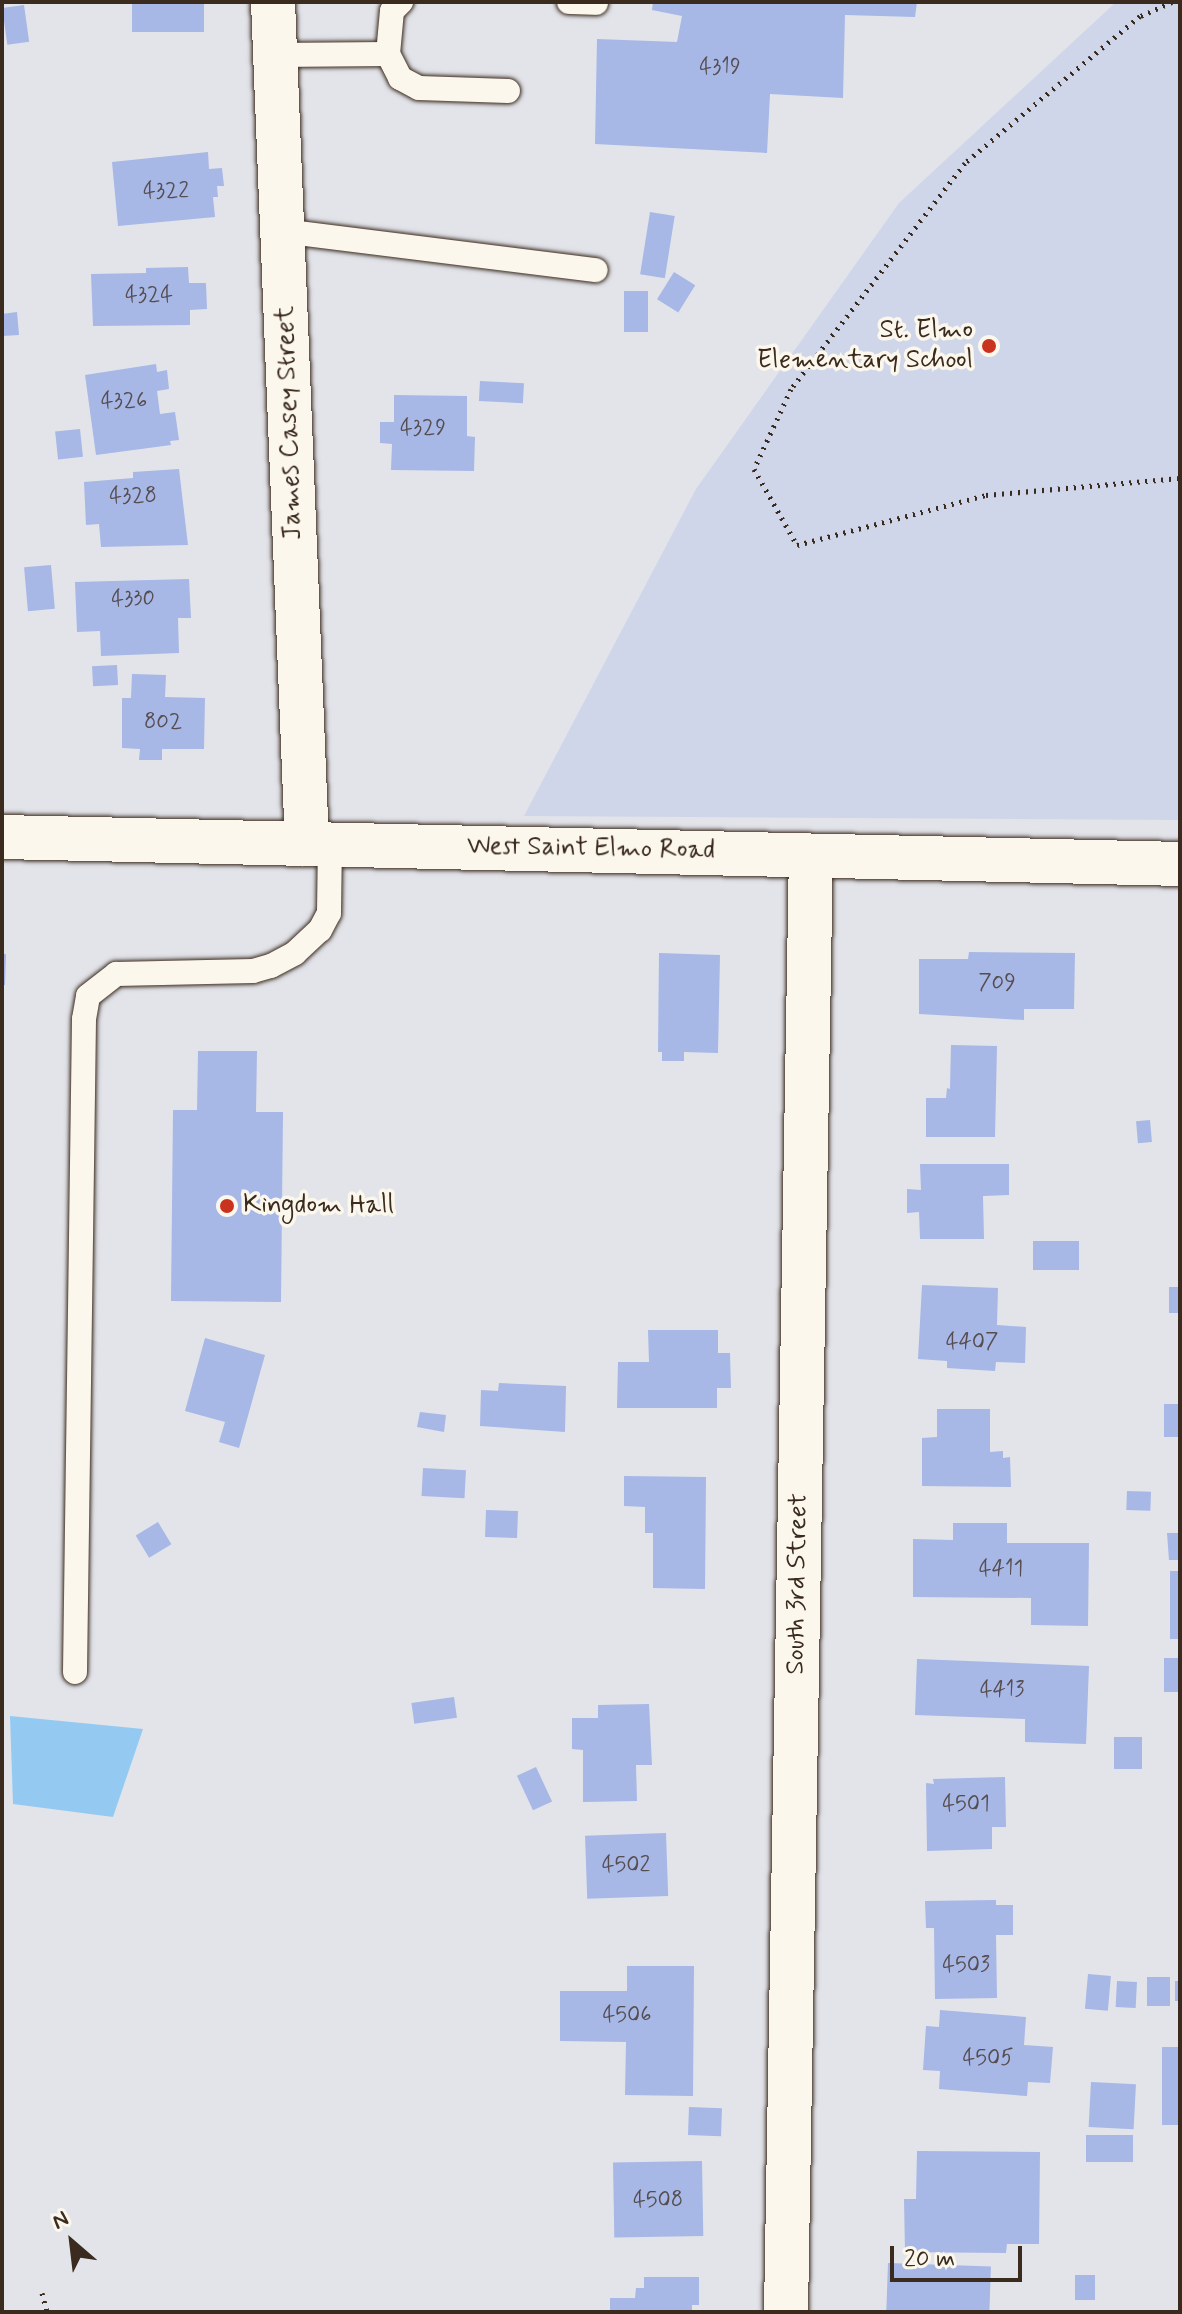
<!DOCTYPE html>
<html>
<head>
<meta charset="utf-8">
<style>
	body { margin:0 }
	#map { position:relative; width:1182px; height:2314px; overflow:hidden; background:#e2e4ea; font-family:Mynerve,sans-serif }
	div>[style] { position:absolute }
	.built>* { inset:0; background:#d0d6e9 }
	.water>* { inset:0; background:#94caf2 }
	.building>* { inset:0; background:#a7b7e6; transform-origin:0 0 }
	.path>* { height:5px; margin-top:-2.5px; transform-origin:0; background:repeating-linear-gradient(90deg,#3b2a1e 0 2px,transparent 0 8px) }
	.roads { filter:drop-shadow(0 0 2px #3b2a1e) drop-shadow(0 0 2px #3b2a1e) }
	.lane>* { height:24px; margin:-12px; padding:0 12px; transform-origin:12px; border-radius:12px; background:#fbf7ec }
	.street>* { height:44px; margin:-22px; padding:0 22px; transform-origin:22px; border-radius:22px; background:#fbf7ec }
	.secondary>* { height:44px; margin:-22px; padding:0 22px; transform-origin:22px; border-radius:22px; background:#fbf7ec }
	.dots>* { width:22px; height:22px; translate:-50% -50%; box-sizing:border-box; border:4px solid #fbf7ec; border-radius:50% }
	span { translate:-50% -50%; white-space:nowrap; text-align:center; line-height:1.15; -webkit-text-stroke:7px #fbf7ec; paint-order:stroke }
	.number-label { font-size:22px; color:#564d50 }
	.number-label span { -webkit-text-stroke-width:0 }
	.poi-label { font-size:26px; color:#3b2a1e }
	.right { translate:-100% -50%; text-align:right }
	.left { translate:0 -50%; text-align:left }
	.street-label { font-size:26px; color:#3b2a1e }
	.frame { position:absolute; inset:0; border:4px solid #3b2a1e; pointer-events:none }
	.north { position:absolute; left:32px; top:2202px; width:80px; height:80px; -webkit-text-stroke:6px #fbf7ec; paint-order:stroke; rotate:332deg; font-size:22px; font-weight:700; line-height:32px; text-align:center; color:#3b2a1e }
	.north::after { content:''; display:block; margin:auto; width:28px; height:36px; background:#3b2a1e; clip-path:polygon(50% 0,100% 100%,50% 72%,0 100%) }
	.scale { position:absolute; left:890px; top:2246px; width:132px; height:36px; box-sizing:border-box; border:4px solid #3b2a1e; border-top:0; padding-left:10px; font-size:24px; line-height:28px; white-space:nowrap; color:#3b2a1e; -webkit-text-stroke:6px #fbf7ec; paint-order:stroke }
</style>
</head>
<body>
<div id="map">
	<div class="built">
		<div style="clip-path:polygon(1116px 2px,1180px 2px,1180px 820px,524px 816px,696px 489px,899px 203px)"></div>
	</div>
	<div class="water">
		<div style="clip-path:polygon(10px 1716px,143px 1729px,113px 1817px,13px 1804px)"></div>
	</div>
	<div class="building">
		<div style="left:132px;top:2px;width:72px;height:30px"></div>
		<div style="clip-path:polygon(653px 2px,917px 2px,915px 17px,845px 15px,843px 98px,770px 94px,767px 153px,595px 144px,597px 39px,677px 42px,682px 16px,652px 10px)"></div>
		<div style="left:24px;top:5px;width:37px;height:22px;rotate:82deg"></div>
		<div style="clip-path:polygon(208px 152px,209px 169px,222px 168px,224px 186px,217px 186px,218px 197px,213px 197px,215px 217px,118px 226px,112px 162px)"></div>
		<div style="left:650px;top:212px;width:25px;height:63px;rotate:9deg"></div>
		<div style="clip-path:polygon(188px 267px,189px 283px,206px 283px,207px 309px,190px 310px,190px 325px,93px 326px,91px 274px,146px 273px,146px 268px)"></div>
		<div style="left:674px;top:272px;width:25px;height:32px;rotate:32deg"></div>
		<div style="left:624px;top:291px;width:24px;height:41px"></div>
		<div style="clip-path:polygon(17px 312px,19px 335px,2px 336px,2px 314px)"></div>
		<div style="clip-path:polygon(156px 364px,157px 372px,167px 370px,169px 389px,157px 391px,160px 414px,175px 412px,179px 440px,170px 441px,171px 445px,96px 455px,85px 375px)"></div>
		<div style="left:480px;top:381px;width:44px;height:20px;rotate:3deg"></div>
		<div style="clip-path:polygon(394px 395px,467px 396px,467px 436px,475px 437px,474px 471px,391px 470px,392px 444px,380px 443px,380px 422px,394px 422px)"></div>
		<div style="left:80px;top:429px;width:28px;height:25px;rotate:84deg"></div>
		<div style="clip-path:polygon(179px 469px,188px 545px,101px 547px,99px 524px,86px 525px,84px 482px,133px 478px,133px 472px)"></div>
		<div style="left:51px;top:565px;width:44px;height:27px;rotate:85deg"></div>
		<div style="clip-path:polygon(189px 579px,191px 618px,178px 618px,179px 653px,101px 656px,100px 631px,77px 632px,75px 582px)"></div>
		<div style="left:117px;top:665px;width:20px;height:25px;rotate:87deg"></div>
		<div style="clip-path:polygon(132px 674px,166px 675px,165px 697px,205px 698px,204px 749px,162px 749px,162px 760px,139px 760px,140px 749px,122px 748px,122px 698px,131px 698px)"></div>
		<div style="clip-path:polygon(969px 952px,1075px 953px,1074px 1009px,1024px 1009px,1024px 1020px,919px 1014px,919px 959px,968px 959px)"></div>
		<div style="clip-path:polygon(659px 953px,720px 955px,718px 1053px,684px 1052px,684px 1061px,662px 1061px,662px 1052px,658px 1052px)"></div>
		<div style="clip-path:polygon(2px 954px,6px 954px,5px 985px,2px 985px)"></div>
		<div style="clip-path:polygon(951px 1045px,997px 1046px,995px 1137px,926px 1137px,926px 1098px,946px 1098px,947px 1088px,950px 1089px)"></div>
		<div style="clip-path:polygon(198px 1051px,257px 1051px,256px 1112px,283px 1112px,281px 1302px,171px 1301px,173px 1110px,197px 1110px)"></div>
		<div style="left:1150px;top:1120px;width:22px;height:14px;rotate:85deg"></div>
		<div style="clip-path:polygon(920px 1164px,1009px 1164px,1009px 1195px,983px 1196px,984px 1239px,920px 1239px,919px 1212px,907px 1213px,907px 1189px,921px 1190px)"></div>
		<div style="left:1033px;top:1241px;width:46px;height:29px"></div>
		<div style="clip-path:polygon(922px 1285px,998px 1288px,997px 1325px,1026px 1327px,1025px 1363px,996px 1362px,995px 1371px,947px 1368px,947px 1361px,918px 1359px)"></div>
		<div style="left:1180px;top:1287px;width:26px;height:11px;rotate:90deg"></div>
		<div style="clip-path:polygon(648px 1330px,718px 1330px,718px 1353px,730px 1353px,731px 1388px,717px 1388px,717px 1408px,617px 1408px,618px 1362px,649px 1362px)"></div>
		<div style="clip-path:polygon(205px 1338px,265px 1355px,239px 1448px,219px 1442px,225px 1422px,185px 1411px)"></div>
		<div style="clip-path:polygon(499px 1383px,566px 1386px,565px 1432px,480px 1426px,481px 1390px,498px 1391px)"></div>
		<div style="left:1164px;top:1404px;width:16px;height:33px"></div>
		<div style="clip-path:polygon(937px 1409px,990px 1409px,990px 1452px,1003px 1451px,1003px 1458px,1010px 1457px,1011px 1487px,922px 1486px,922px 1438px,937px 1437px)"></div>
		<div style="clip-path:polygon(420px 1412px,446px 1415px,444px 1432px,417px 1427px)"></div>
		<div style="left:423px;top:1468px;width:43px;height:28px;rotate:3deg"></div>
		<div style="clip-path:polygon(624px 1476px,706px 1477px,705px 1589px,653px 1588px,653px 1533px,645px 1533px,645px 1507px,624px 1506px)"></div>
		<div style="left:1127px;top:1491px;width:24px;height:19px;rotate:2deg"></div>
		<div style="left:486px;top:1510px;width:32px;height:27px;rotate:2deg"></div>
		<div style="left:158px;top:1522px;width:26px;height:26px;rotate:59deg"></div>
		<div style="clip-path:polygon(953px 1523px,1007px 1523px,1007px 1543px,1089px 1543px,1088px 1626px,1031px 1625px,1031px 1598px,913px 1597px,913px 1539px,953px 1540px)"></div>
		<div style="clip-path:polygon(1167px 1533px,1180px 1533px,1180px 1560px,1169px 1560px)"></div>
		<div style="left:1170px;top:1571px;width:10px;height:68px"></div>
		<div style="left:1180px;top:1658px;width:34px;height:16px;rotate:90deg"></div>
		<div style="clip-path:polygon(917px 1659px,1089px 1666px,1086px 1744px,1025px 1742px,1025px 1719px,915px 1715px)"></div>
		<div style="left:454px;top:1697px;width:21px;height:43px;rotate:82deg"></div>
		<div style="clip-path:polygon(649px 1704px,652px 1765px,636px 1765px,637px 1801px,583px 1802px,583px 1750px,572px 1749px,572px 1718px,598px 1718px,598px 1705px)"></div>
		<div style="left:1142px;top:1737px;width:32px;height:28px;rotate:90deg"></div>
		<div style="left:536px;top:1767px;width:38px;height:21px;rotate:65deg"></div>
		<div style="clip-path:polygon(1005px 1777px,1006px 1827px,992px 1827px,992px 1849px,927px 1851px,926px 1783px,934px 1784px,933px 1779px)"></div>
		<div style="left:666px;top:1833px;width:63px;height:81px;rotate:88deg"></div>
		<div style="clip-path:polygon(996px 1900px,996px 1905px,1013px 1905px,1013px 1935px,996px 1935px,997px 1998px,935px 1999px,934px 1928px,926px 1928px,925px 1901px)"></div>
		<div style="clip-path:polygon(627px 1966px,694px 1966px,693px 2096px,625px 2095px,626px 2042px,560px 2041px,560px 1991px,627px 1991px)"></div>
		<div style="left:1088px;top:1974px;width:23px;height:35px;rotate:5deg"></div>
		<div style="left:1147px;top:1977px;width:23px;height:29px"></div>
		<div style="left:1117px;top:1981px;width:20px;height:26px;rotate:3deg"></div>
		<div style="left:1175px;top:1981px;width:5px;height:20px"></div>
		<div style="clip-path:polygon(940px 2010px,1026px 2017px,1024px 2045px,1053px 2047px,1050px 2083px,1028px 2082px,1027px 2096px,939px 2089px,940px 2071px,923px 2070px,926px 2026px,939px 2027px)"></div>
		<div style="left:1162px;top:2047px;width:18px;height:78px"></div>
		<div style="left:1091px;top:2082px;width:45px;height:45px;rotate:3deg"></div>
		<div style="left:689px;top:2107px;width:33px;height:28px;rotate:2deg"></div>
		<div style="left:1086px;top:2135px;width:47px;height:27px"></div>
		<div style="clip-path:polygon(917px 2151px,1040px 2152px,1039px 2244px,1007px 2244px,1006px 2253px,905px 2252px,904px 2199px,916px 2199px)"></div>
		<div style="left:702px;top:2161px;width:75px;height:89px;rotate:89deg"></div>
		<div style="left:888px;top:2263px;width:103px;height:49px;rotate:2deg"></div>
		<div style="left:1075px;top:2275px;width:20px;height:25px"></div>
		<div style="clip-path:polygon(644px 2277px,699px 2277px,699px 2305px,692px 2305px,692px 2312px,610px 2312px,610px 2298px,635px 2298px,636px 2288px,644px 2288px)"></div>
	</div>
	<div class="path">
		<div style="left:1172px;top:2px;width:35px;rotate:156deg"></div>
		<div style="left:1140px;top:16px;width:229px;rotate:140deg"></div>
		<div style="left:965px;top:163px;width:285px;rotate:127.6deg"></div>
		<div style="left:791px;top:389px;width:88px;rotate:114.8deg"></div>
		<div style="left:754px;top:469px;width:87px;rotate:60.5deg"></div>
		<div style="left:797px;top:545px;width:196px;rotate:-14.8deg"></div>
		<div style="left:986px;top:495px;width:195px;rotate:-5deg"></div>
		<div style="left:42px;top:2293px;width:20px;rotate:75deg"></div>
	</div>
	<div class="roads">
		<div class="lane">
			<div style="left:569px;top:2px;width:27px;rotate:2deg"></div>
			<div style="left:388px;top:54px;width:27px;rotate:63deg"></div>
			<div style="left:400px;top:78px;width:21px;rotate:28deg"></div>
			<div style="left:419px;top:88px;width:89px;rotate:1.9deg"></div>
			<div style="left:275px;top:55px;width:113px;rotate:-0.5deg"></div>
			<div style="left:388px;top:54px;width:43px;rotate:-84.7deg"></div>
			<div style="left:392px;top:11px;width:13px;rotate:-45deg"></div>
			<div style="left:282px;top:231px;width:316px;rotate:7.1deg"></div>
			<div style="left:75px;top:1672px;width:653px;rotate:-89.21deg"></div>
			<div style="left:84px;top:1019px;width:23px;rotate:-80deg"></div>
			<div style="left:88px;top:996px;width:36px;rotate:-38deg"></div>
			<div style="left:116px;top:974px;width:137px;rotate:-1.3deg"></div>
			<div style="left:253px;top:971px;width:19px;rotate:-16deg"></div>
			<div style="left:271px;top:966px;width:27px;rotate:-28deg"></div>
			<div style="left:295px;top:953px;width:34px;rotate:-43deg"></div>
			<div style="left:320px;top:930px;width:19px;rotate:-62deg"></div>
			<div style="left:329px;top:913px;width:69px;rotate:-89.2deg"></div>
		</div>
		<div class="street">
			<div style="left:786px;top:2312px;width:1456px;rotate:-89.02deg"></div>
		</div>
		<div class="secondary">
			<div style="left:273px;top:2px;width:843px;rotate:87.69deg"></div>
			<div style="left:2px;top:837px;width:1178px;rotate:1.31deg"></div>
		</div>
	</div>
	<div class="dots">
		<div style="left:989px;top:346px;background:#c8321e"></div>
		<div style="left:227px;top:1206px;background:#c8321e"></div>
	</div>
	<div class="number-label">
		<span style="left:720px;top:68px">4319</span>
		<span style="left:166px;top:192px">4322</span>
		<span style="left:149px;top:296px">4324</span>
		<span style="left:124px;top:402px">4326</span>
		<span style="left:423px;top:429px">4329</span>
		<span style="left:133px;top:497px">4328</span>
		<span style="left:133px;top:600px">4330</span>
		<span style="left:163px;top:723px">802</span>
		<span style="left:997px;top:984px">709</span>
		<span style="left:972px;top:1343px">4407</span>
		<span style="left:1001px;top:1570px">4411</span>
		<span style="left:1002px;top:1691px">4413</span>
		<span style="left:966px;top:1805px">4501</span>
		<span style="left:626px;top:1866px">4502</span>
		<span style="left:966px;top:1966px">4503</span>
		<span style="left:627px;top:2016px">4506</span>
		<span style="left:988px;top:2059px">4505</span>
		<span style="left:658px;top:2201px">4508</span>
	</div>
	<div class="poi-label">
		<span class="right" style="left:973px;top:346px">St. Elmo<br>Elementary School</span>
		<span class="left" style="left:243px;top:1206px">Kingdom Hall</span>
	</div>
	<div class="street-label">
		<span style="left:290px;top:423px;rotate:-92deg">James Casey Street</span>
		<span style="left:591px;top:849px;rotate:1deg">West Saint Elmo Road</span>
		<span style="left:798px;top:1584px;rotate:-89deg">South 3rd Street</span>
	</div>
	<div class="frame"></div>
	<div class="north">N</div>
	<div class="scale">20 m</div>
</div>
</body>
</html>
